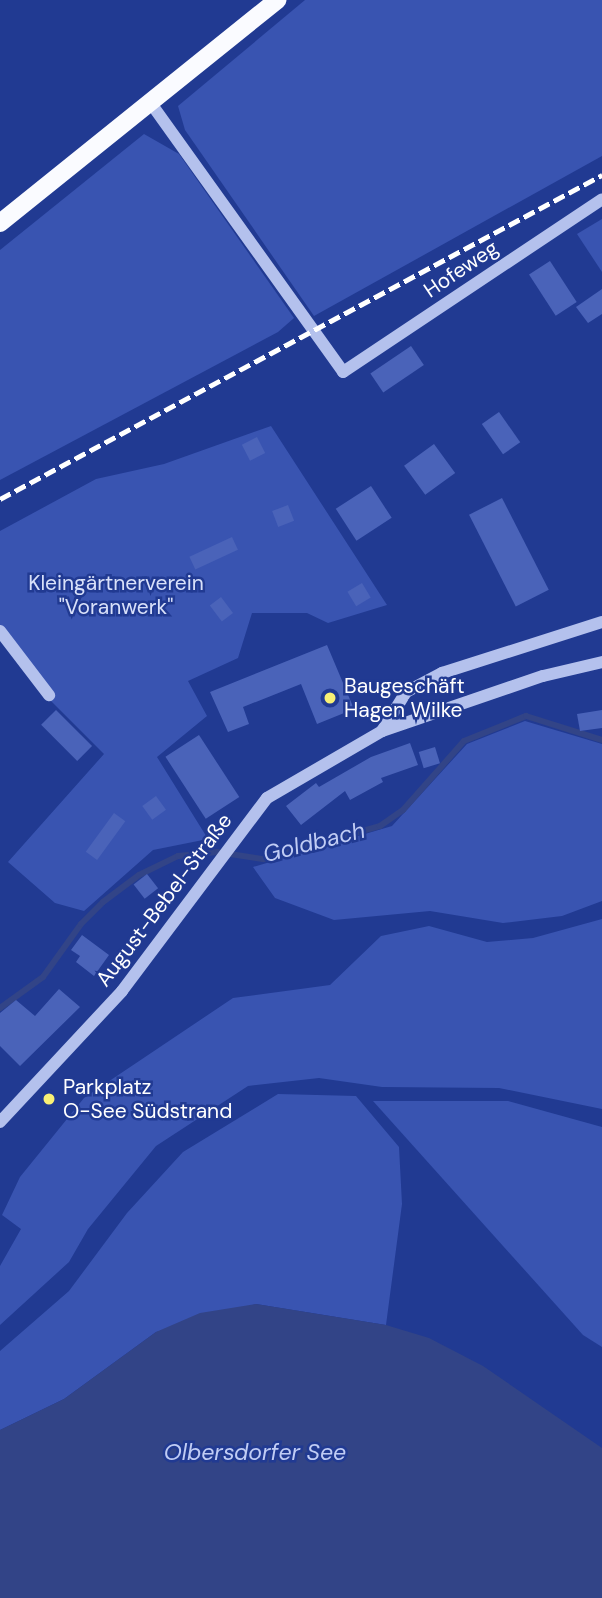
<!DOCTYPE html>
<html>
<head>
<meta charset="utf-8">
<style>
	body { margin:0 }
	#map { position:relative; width:602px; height:1598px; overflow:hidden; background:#213a92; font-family:"DM Sans",sans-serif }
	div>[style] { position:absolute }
	.green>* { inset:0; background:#3954b1 }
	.water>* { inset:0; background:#324487 }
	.stream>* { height:6px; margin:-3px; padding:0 3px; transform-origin:3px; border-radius:3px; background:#324487 }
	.building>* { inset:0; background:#4a63b9; transform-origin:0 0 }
	.minor>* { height:12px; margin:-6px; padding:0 6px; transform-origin:6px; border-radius:6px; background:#b4c1ed }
	.major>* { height:18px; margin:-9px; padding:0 9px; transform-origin:9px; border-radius:9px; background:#fafbff }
	.rail>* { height:5px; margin-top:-2.5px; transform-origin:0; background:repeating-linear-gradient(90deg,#fff 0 12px,transparent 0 17px) }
	.dots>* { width:19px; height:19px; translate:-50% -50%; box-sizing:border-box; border:4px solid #213a92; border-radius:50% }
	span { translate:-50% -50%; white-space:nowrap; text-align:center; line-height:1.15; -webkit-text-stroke:5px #213a92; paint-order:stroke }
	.street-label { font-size:21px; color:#fff }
	.park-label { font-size:21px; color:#d9e1fa }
	.poi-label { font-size:21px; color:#fff }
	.left { translate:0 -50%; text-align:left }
	.water-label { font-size:23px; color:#c0ccf4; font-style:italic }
</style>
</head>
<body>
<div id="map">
	<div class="green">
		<div style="clip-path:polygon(305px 0,602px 0,602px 156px,314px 316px,185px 130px,178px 106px)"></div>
		<div style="clip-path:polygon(144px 134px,179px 154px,294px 318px,278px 332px,0 480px,0 250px)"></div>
		<div style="clip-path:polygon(602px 219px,602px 272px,577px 234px)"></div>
		<div style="clip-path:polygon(271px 426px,387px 605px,328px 623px,307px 613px,252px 613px,238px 658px,188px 681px,207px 716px,157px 757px,208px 839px,153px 850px,84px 911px,55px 903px,8px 862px,104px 754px,37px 687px,0 629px,0 531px,96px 479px,164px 464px)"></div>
		<div style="clip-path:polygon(525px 721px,602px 744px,602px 901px,562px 916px,503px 923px,430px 911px,334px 920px,275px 898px,253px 867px,392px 826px,467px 744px)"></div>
		<div style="clip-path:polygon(602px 919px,602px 1109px,499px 1088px,382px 1087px,319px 1078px,248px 1086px,156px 1146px,88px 1229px,69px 1262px,0 1325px,0 1266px,21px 1229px,2px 1215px,20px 1177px,84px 1098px,233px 998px,330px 985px,381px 936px,429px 926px,487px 942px,533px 938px)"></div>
		<div style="clip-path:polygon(278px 1094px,356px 1096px,399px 1147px,402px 1204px,386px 1325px,256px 1304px,156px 1332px,64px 1399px,0 1430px,0 1351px,69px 1291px,127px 1213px,183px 1152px)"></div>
		<div style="clip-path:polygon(373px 1101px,508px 1101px,602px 1127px,602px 1347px,583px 1335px)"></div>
	</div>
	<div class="water">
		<div style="clip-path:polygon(256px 1304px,386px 1325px,429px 1338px,483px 1366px,602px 1448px,602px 1598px,0 1598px,0 1430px,64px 1399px,156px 1332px,200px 1313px)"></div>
	</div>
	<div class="stream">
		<div style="left:0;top:1008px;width:53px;rotate:-35.8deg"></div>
		<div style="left:43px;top:977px;width:65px;rotate:-54.4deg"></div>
		<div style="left:81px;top:924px;width:31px;rotate:-45deg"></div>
		<div style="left:103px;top:902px;width:45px;rotate:-36.9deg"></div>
		<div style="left:139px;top:875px;width:43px;rotate:-26deg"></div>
		<div style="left:178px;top:856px;width:39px;rotate:-6deg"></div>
		<div style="left:217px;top:852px;width:47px;rotate:8.7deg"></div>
		<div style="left:263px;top:859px;width:122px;rotate:-15.8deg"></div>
		<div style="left:380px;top:826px;width:28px;rotate:-35deg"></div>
		<div style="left:403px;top:810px;width:92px;rotate:-48.5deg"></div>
		<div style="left:464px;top:741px;width:67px;rotate:-22deg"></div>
		<div style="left:526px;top:716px;width:80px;rotate:17.5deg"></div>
	</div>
	<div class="building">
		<div style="left:550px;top:261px;width:49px;height:25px;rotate:57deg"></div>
		<div style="clip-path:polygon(602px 289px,602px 314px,588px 323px,576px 307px)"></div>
		<div style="left:411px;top:346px;width:23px;height:49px;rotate:56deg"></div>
		<div style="left:499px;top:412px;width:37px;height:21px;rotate:55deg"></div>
		<div style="left:257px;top:437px;width:18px;height:17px;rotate:63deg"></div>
		<div style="left:434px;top:444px;width:36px;height:37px;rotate:54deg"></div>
		<div style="left:371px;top:486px;width:38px;height:42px;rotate:57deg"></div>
		<div style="left:502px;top:498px;width:103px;height:37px;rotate:63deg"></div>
		<div style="left:288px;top:505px;width:17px;height:17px;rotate:69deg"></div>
		<div style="left:232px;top:537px;width:14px;height:47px;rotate:65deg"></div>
		<div style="left:362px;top:583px;width:17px;height:17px;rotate:59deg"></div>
		<div style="left:221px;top:597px;width:20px;height:14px;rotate:53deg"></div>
		<div style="clip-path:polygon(327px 645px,354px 709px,317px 724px,301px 684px,243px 707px,249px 724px,228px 732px,210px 692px)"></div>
		<div style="left:56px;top:710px;width:51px;height:21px;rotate:45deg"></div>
		<div style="clip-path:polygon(602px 710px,602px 728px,580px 731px,577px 714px)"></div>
		<div style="left:199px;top:735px;width:74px;height:40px;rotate:57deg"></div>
		<div style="clip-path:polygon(410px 743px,418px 765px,381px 778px,383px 782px,350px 800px,345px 791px,301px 825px,286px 806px,316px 783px,319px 787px,371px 757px)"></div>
		<div style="left:435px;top:747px;width:17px;height:17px;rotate:73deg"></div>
		<div style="left:156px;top:796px;width:17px;height:17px;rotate:54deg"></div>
		<div style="left:114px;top:813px;width:14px;height:48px;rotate:36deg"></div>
		<div style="left:147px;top:874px;width:18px;height:17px;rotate:52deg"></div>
		<div style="clip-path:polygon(82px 935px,109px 955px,94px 976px,76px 962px,80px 956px,71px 950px)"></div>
		<div style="clip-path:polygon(59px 989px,80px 1007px,20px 1066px,0 1046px,0 1013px,16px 1000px,35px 1016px)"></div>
	</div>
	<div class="minor">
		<div style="left:150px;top:102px;width:332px;rotate:54.4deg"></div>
		<div style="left:343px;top:372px;width:311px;rotate:-33.7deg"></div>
		<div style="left:0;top:631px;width:81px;rotate:52.6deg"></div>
		<div style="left:382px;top:731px;width:46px;rotate:-58.4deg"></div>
		<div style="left:406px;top:692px;width:41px;rotate:-27.8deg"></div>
		<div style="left:442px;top:673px;width:168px;rotate:-17.7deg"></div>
		<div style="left:0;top:1122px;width:179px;rotate:-47deg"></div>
		<div style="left:122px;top:991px;width:241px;rotate:-53.1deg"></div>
		<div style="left:267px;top:798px;width:133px;rotate:-30.2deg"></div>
		<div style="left:382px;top:731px;width:170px;rotate:-18.9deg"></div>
		<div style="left:543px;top:676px;width:61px;rotate:-13.3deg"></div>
	</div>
	<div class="major">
		<div style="left:0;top:223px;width:356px;rotate:-38.8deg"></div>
	</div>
	<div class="rail">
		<div style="left:0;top:499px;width:684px;rotate:-28.29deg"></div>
	</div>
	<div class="dots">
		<div style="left:330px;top:698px;background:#f9f075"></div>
		<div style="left:49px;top:1099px;background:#f9f075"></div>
	</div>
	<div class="street-label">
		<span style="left:461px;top:269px;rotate:-34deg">Hofeweg</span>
		<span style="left:164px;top:900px;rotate:-53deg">August-Bebel-Straße</span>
	</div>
	<div class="park-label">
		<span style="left:116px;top:595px">Kleingärtnerverein<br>"Voranwerk"</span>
	</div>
	<div class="poi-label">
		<span class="left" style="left:344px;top:698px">Baugeschäft<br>Hagen Wilke</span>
		<span class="left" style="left:63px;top:1099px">Parkplatz<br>O-See Südstrand</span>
	</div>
	<div class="water-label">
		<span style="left:314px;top:842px;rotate:-14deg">Goldbach</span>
		<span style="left:255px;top:1452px">Olbersdorfer See</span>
	</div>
</div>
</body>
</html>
